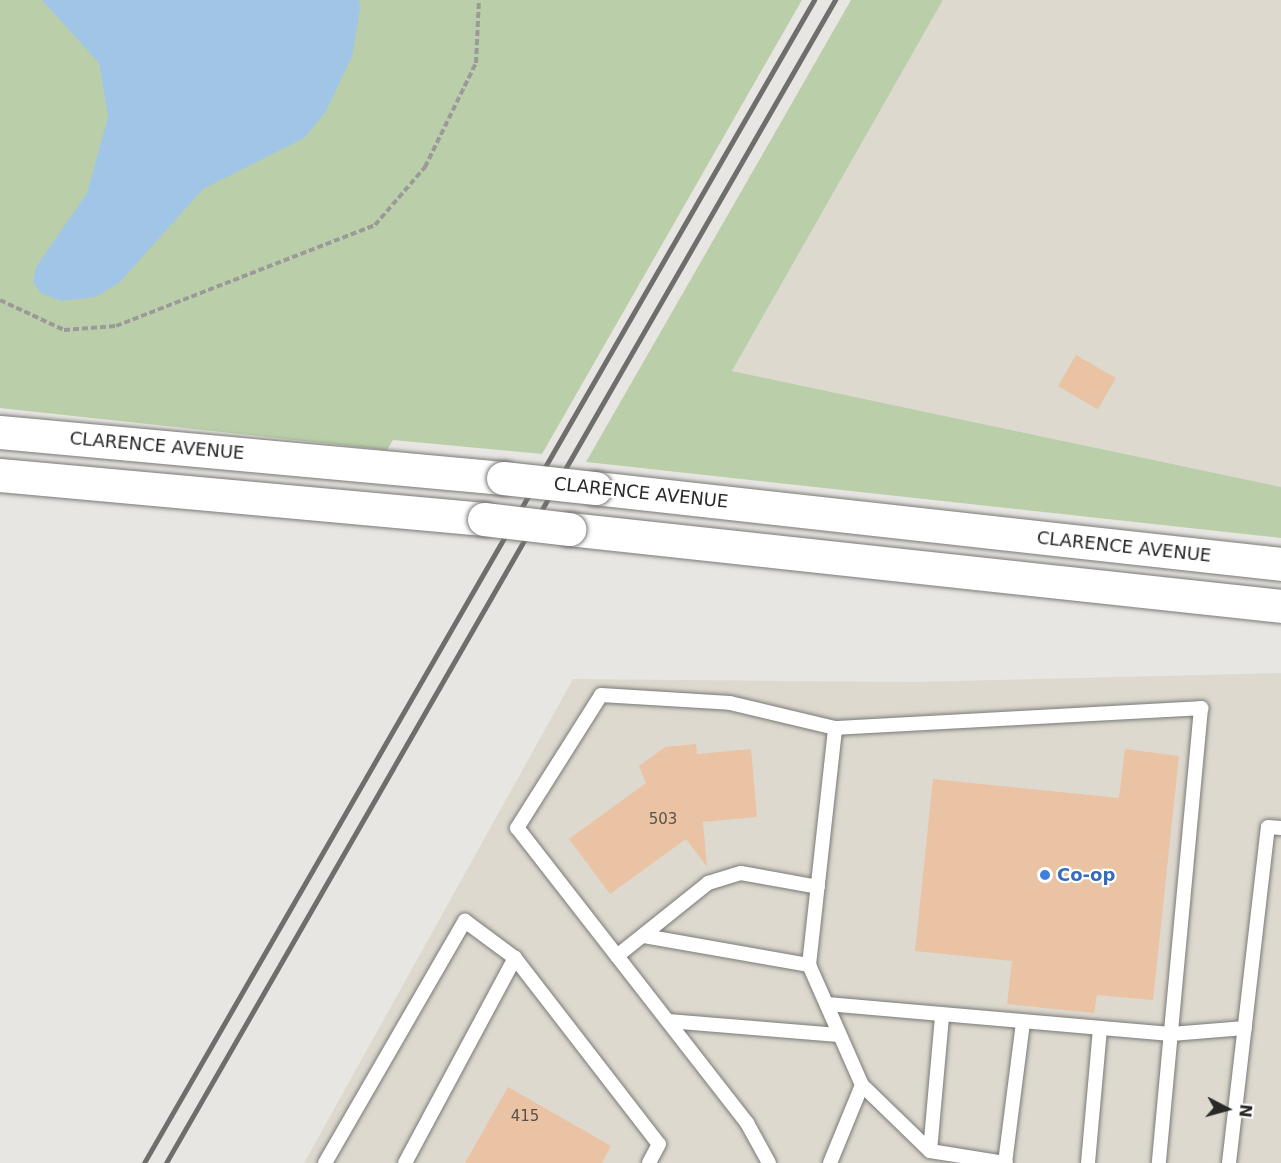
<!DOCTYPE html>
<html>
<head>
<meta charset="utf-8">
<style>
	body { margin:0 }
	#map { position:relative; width:1281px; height:1163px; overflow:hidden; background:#e7e6e3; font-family:"DejaVu Sans",sans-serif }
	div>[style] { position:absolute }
	.built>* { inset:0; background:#ddd9cf }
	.green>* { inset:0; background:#bacfa9 }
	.water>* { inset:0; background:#a0c5e6 }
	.building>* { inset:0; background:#eac3a4; transform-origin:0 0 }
	.path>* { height:4px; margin-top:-2px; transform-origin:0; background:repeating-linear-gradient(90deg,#9b9a98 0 6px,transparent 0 9px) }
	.roads { filter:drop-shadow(0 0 2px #7b7a77) drop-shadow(0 0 2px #7b7a77) }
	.service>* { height:14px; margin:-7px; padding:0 7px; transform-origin:7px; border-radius:7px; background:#fff }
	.secondary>* { height:33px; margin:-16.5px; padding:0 16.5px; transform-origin:16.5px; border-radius:16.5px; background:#fff }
	.rail>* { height:4.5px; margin:-2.25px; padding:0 2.25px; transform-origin:2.25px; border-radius:2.25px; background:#6e6e6c }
	.bridges { filter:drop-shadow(0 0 2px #7b7a77) drop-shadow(0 0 2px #7b7a77) }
	.secondary-bridge>* { height:33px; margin:-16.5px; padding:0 16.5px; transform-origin:16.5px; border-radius:16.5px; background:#fff }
	.dots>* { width:16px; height:16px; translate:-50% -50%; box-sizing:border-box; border:3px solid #fff; border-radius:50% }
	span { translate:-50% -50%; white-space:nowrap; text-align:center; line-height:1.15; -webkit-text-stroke:4.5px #fff; paint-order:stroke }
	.number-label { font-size:15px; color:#595047 }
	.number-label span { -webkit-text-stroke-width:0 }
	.street-label { font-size:18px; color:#292928 }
	.shop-label { font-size:18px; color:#366cbe; font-weight:700 }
	.left { translate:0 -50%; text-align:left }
	.north { position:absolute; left:1197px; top:1079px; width:60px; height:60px; -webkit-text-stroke:4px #fff; paint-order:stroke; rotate:96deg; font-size:16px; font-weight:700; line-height:24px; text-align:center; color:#292928 }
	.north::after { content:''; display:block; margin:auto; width:21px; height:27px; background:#292928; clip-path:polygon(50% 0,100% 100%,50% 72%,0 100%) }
</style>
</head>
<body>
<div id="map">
	<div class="built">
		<div style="clip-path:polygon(943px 0,1281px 0,1281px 487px,732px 371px)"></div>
		<div style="clip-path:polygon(1281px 673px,1281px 1163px,304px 1163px,573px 679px,913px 682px)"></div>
	</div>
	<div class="green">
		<div style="clip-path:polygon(0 0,802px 0,542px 454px,393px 440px,387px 450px,0 408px)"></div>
		<div style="clip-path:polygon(851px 0,943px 0,732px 371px,1281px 487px,1281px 538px,586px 462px)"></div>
	</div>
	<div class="water">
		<div style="clip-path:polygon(42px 0,359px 0,360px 9px,352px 56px,326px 111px,304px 138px,203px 189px,119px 283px,95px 297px,61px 301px,41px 293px,33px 282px,36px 267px,87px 193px,108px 117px,99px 63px)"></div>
	</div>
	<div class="building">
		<div style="left:1076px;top:355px;width:46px;height:36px;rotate:30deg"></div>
		<div style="clip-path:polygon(696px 744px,697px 754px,751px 749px,757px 817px,703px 822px,707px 867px,686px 839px,610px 894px,569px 839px,646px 783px,639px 766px,665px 747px)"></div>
		<div style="clip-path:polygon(1125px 749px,1179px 756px,1153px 1000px,1097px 995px,1094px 1013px,1007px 1004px,1012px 961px,915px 951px,933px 779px,1119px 798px)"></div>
		<div style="clip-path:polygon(508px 1087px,611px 1146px,602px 1163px,465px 1163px)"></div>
	</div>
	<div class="path">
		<div style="left:0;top:300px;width:71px;rotate:25.1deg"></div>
		<div style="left:64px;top:330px;width:52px;rotate:-4.4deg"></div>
		<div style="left:116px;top:326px;width:278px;rotate:-21.3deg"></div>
		<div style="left:375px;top:225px;width:77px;rotate:-49.2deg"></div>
		<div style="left:425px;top:167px;width:116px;rotate:-63.9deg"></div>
		<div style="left:476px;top:63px;width:63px;rotate:-87.3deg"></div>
	</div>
	<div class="roads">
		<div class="service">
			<div style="left:644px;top:936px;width:168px;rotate:10deg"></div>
			<div style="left:617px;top:956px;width:117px;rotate:-38.7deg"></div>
			<div style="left:708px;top:883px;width:34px;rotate:-17deg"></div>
			<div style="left:741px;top:873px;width:78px;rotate:10.3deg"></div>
			<div style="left:827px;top:1004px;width:345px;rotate:5deg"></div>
			<div style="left:1171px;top:1034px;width:74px;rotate:-4.6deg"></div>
			<div style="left:668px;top:1021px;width:171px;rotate:4.7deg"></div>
			<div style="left:862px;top:1085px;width:95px;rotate:44.1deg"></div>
			<div style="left:930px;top:1151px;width:77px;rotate:9deg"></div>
			<div style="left:930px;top:1151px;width:135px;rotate:-84.9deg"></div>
			<div style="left:325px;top:1163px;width:280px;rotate:-60deg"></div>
			<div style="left:465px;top:921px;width:62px;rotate:36.5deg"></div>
			<div style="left:405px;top:1163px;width:233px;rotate:-61.8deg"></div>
			<div style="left:515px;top:958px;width:235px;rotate:52.3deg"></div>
			<div style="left:659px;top:1144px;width:21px;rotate:118deg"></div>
			<div style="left:769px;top:1163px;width:46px;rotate:-118.8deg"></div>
			<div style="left:747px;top:1123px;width:374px;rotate:-127.9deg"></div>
			<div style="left:517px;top:828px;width:157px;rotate:-57.7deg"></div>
			<div style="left:601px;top:695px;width:129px;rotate:3.5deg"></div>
			<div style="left:730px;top:703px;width:108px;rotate:13.4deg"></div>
			<div style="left:830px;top:1163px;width:84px;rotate:-67.7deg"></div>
			<div style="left:862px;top:1085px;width:131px;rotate:-113.8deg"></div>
			<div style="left:809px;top:965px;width:238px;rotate:-83.7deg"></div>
			<div style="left:835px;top:728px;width:367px;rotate:-3.1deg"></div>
			<div style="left:1201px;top:708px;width:457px;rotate:95.3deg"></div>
			<div style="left:1005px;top:1163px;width:141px;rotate:-82.7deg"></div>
			<div style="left:1088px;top:1163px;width:135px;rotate:-84.9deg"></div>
			<div style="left:1229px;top:1163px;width:338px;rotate:-83.4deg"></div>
			<div style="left:1268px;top:827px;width:13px;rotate:4deg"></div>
		</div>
		<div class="secondary">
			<div style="left:0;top:432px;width:505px;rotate:5.23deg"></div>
			<div style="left:0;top:475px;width:486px;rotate:5.2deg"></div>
			<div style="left:595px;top:488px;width:690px;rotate:6.32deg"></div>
			<div style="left:569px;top:529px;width:716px;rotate:6.17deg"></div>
		</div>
	</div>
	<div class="rail">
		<div style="left:144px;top:1163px;width:1342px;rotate:-60.05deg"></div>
		<div style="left:166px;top:1163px;width:1342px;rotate:-60.09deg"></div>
	</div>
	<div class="bridges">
		<div class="secondary-bridge">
			<div style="left:503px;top:478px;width:93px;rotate:6.2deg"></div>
			<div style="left:484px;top:519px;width:86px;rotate:6.7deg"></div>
		</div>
	</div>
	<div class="dots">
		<div style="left:1045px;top:875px;background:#3f7fe0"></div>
	</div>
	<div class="number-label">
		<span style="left:663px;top:820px">503</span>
		<span style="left:525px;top:1117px">415</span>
	</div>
	<div class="street-label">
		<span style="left:157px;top:446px;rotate:5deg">CLARENCE AVENUE</span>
		<span style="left:641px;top:493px;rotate:6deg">CLARENCE AVENUE</span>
		<span style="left:1124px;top:547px;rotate:6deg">CLARENCE AVENUE</span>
	</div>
	<div class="shop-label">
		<span class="left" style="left:1057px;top:875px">Co-op</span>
	</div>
	<div class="north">N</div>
</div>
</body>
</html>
